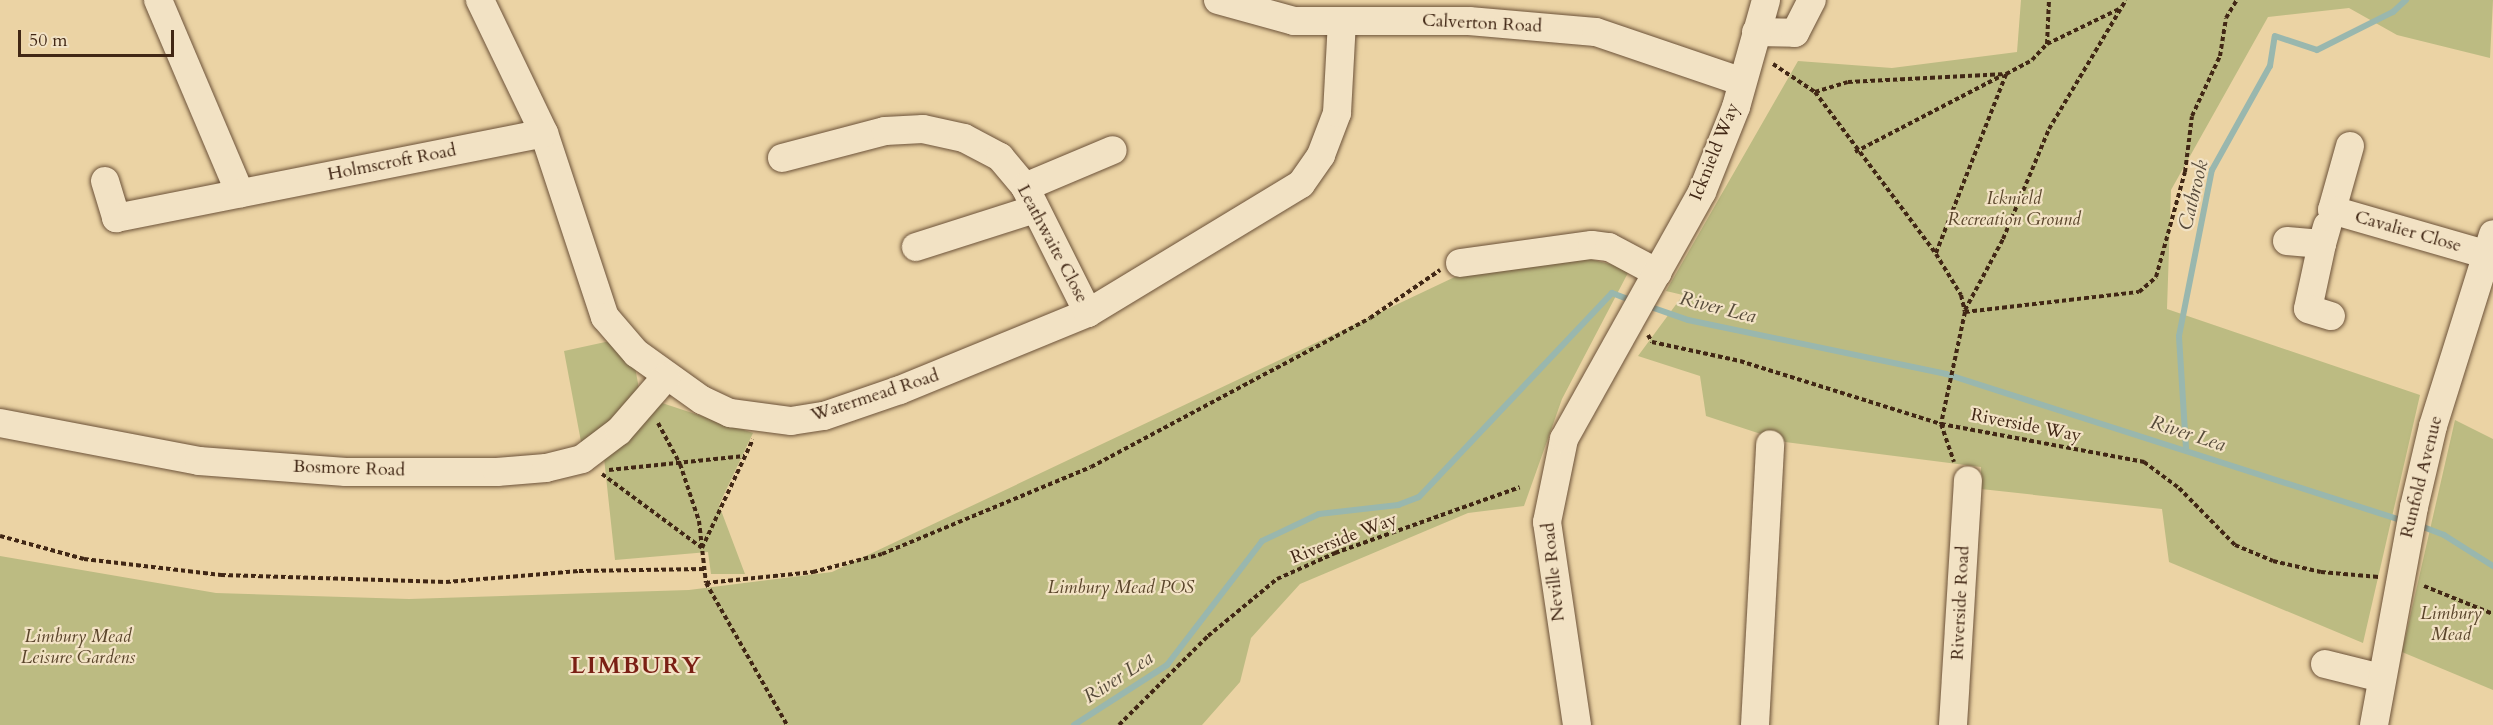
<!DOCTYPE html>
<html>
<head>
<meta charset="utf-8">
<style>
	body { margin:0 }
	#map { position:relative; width:2493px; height:725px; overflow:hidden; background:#ebd3a4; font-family:Cardo,serif }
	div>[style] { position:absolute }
	.green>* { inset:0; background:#bcbb82 }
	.stream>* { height:6px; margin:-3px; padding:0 3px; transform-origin:3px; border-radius:3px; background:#99b7ae }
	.path>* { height:4px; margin-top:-2px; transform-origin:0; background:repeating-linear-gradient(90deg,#412715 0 4.5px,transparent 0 7.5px) }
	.roads { filter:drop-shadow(0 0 2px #6c5239) drop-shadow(0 0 2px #6c5239) }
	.minor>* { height:28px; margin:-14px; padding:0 14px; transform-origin:14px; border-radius:14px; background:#f2e2c4 }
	span { translate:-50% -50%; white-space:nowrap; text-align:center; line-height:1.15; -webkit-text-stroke:4.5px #f2e2c4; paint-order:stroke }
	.street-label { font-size:18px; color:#412715 }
	.park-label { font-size:18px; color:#5a452b; font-style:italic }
	.water-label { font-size:20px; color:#574b3b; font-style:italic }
	.district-label { font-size:24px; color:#7a1f14; font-weight:700; letter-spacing:1.5px }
	.scale { position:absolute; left:18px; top:30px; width:156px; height:27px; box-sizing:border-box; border:3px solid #412715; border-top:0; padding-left:8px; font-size:18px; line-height:21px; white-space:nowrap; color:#412715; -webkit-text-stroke:4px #f2e2c4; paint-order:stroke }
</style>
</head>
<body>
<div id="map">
	<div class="green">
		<div style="clip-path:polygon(2021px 0,2493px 0,2490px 58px,2397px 35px,2349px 8px,2268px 17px,2171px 190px,2167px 309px,2420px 395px,2363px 643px,2169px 562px,2162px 509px,1981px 489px,1981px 467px,1785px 442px,1706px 416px,1700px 376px,1638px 356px,1683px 295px,1666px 291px,1798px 61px,1892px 68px,2017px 52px)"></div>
		<div style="clip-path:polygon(1577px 256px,1630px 269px,1562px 399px,1524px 506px,1468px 513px,1300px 584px,1251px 638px,1240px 682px,1202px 725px,0 725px,0 556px,216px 593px,409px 599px,689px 590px,832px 572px,1459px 275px)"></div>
		<div style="clip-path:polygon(610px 341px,635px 367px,639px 389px,613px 425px,582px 447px,564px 351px)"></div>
		<div style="clip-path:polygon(659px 402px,753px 433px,719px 505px,745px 574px,711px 574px,708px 552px,615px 560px,604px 458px)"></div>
		<div style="clip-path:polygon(2455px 420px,2493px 439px,2493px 690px,2402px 652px)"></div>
	</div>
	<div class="stream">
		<div style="left:1648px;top:306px;width:42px;rotate:19.3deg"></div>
		<div style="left:1688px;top:320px;width:264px;rotate:11.8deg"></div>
		<div style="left:1946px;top:374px;width:482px;rotate:17.8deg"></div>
		<div style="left:2186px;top:448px;width:112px;rotate:-93.6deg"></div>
		<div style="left:2179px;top:336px;width:169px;rotate:-78.8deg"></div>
		<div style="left:2212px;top:170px;width:119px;rotate:-60.9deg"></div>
		<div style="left:2270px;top:66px;width:30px;rotate:-81deg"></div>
		<div style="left:2275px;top:36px;width:44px;rotate:18.4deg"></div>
		<div style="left:2317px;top:50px;width:85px;rotate:-26.6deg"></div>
		<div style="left:2393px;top:12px;width:18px;rotate:-43deg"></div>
		<div style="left:2418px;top:525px;width:28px;rotate:21deg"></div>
		<div style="left:2444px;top:535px;width:58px;rotate:32.3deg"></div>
		<div style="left:1074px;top:725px;width:111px;rotate:-32.8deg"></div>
		<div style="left:1167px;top:665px;width:156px;rotate:-52.5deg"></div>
		<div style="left:1262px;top:541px;width:63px;rotate:-25.3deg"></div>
		<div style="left:1319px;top:514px;width:80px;rotate:-6.5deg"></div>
		<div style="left:1398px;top:505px;width:22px;rotate:-21deg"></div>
		<div style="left:1419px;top:497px;width:281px;rotate:-46.6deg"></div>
		<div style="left:1612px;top:293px;width:22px;rotate:21deg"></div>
	</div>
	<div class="path">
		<div style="left:2047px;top:44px;width:80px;rotate:-25.9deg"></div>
		<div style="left:1773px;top:64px;width:50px;rotate:33.7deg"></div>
		<div style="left:1815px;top:92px;width:202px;rotate:53.2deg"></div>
		<div style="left:1936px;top:254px;width:48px;rotate:58.6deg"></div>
		<div style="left:1961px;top:295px;width:17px;rotate:77deg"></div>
		<div style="left:1965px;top:312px;width:115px;rotate:102.1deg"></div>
		<div style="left:1941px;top:424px;width:40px;rotate:71.1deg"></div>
		<div style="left:1815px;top:92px;width:34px;rotate:-17deg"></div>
		<div style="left:1848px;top:82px;width:158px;rotate:-2.9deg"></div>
		<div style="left:1855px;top:152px;width:167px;rotate:-27.5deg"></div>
		<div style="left:1936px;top:253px;width:192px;rotate:-68.6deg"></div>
		<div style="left:2006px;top:74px;width:30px;rotate:-28deg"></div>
		<div style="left:2032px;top:60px;width:22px;rotate:-47deg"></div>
		<div style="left:2047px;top:44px;width:44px;rotate:-87.4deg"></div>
		<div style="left:1965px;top:310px;width:81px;rotate:-61.8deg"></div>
		<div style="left:2003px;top:239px;width:119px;rotate:-67.3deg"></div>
		<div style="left:2049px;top:129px;width:150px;rotate:-59.2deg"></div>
		<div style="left:1965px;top:312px;width:175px;rotate:-6.6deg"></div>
		<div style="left:2139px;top:292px;width:23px;rotate:-41deg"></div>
		<div style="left:2156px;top:277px;width:109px;rotate:-74.6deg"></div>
		<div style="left:2185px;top:172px;width:56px;rotate:-82.9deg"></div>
		<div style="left:2192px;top:116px;width:66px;rotate:-65deg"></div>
		<div style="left:2220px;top:56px;width:38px;rotate:-81deg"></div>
		<div style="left:2226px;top:18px;width:21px;rotate:-59deg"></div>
		<div style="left:1648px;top:335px;width:8px;rotate:60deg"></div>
		<div style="left:1652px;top:342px;width:90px;rotate:12.2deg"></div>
		<div style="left:1740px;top:361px;width:211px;rotate:17.4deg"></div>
		<div style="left:1941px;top:424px;width:207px;rotate:10.6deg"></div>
		<div style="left:2144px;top:462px;width:44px;rotate:36.6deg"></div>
		<div style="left:2179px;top:488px;width:80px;rotate:45.5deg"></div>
		<div style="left:2235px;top:545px;width:41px;rotate:22.8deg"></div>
		<div style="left:2273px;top:561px;width:49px;rotate:12.9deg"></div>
		<div style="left:2321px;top:572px;width:58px;rotate:4.9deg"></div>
		<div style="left:658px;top:423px;width:47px;rotate:61.8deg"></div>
		<div style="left:680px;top:464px;width:60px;rotate:71.6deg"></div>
		<div style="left:699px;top:521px;width:62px;rotate:83.6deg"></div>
		<div style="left:706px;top:583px;width:163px;rotate:60.3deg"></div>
		<div style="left:609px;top:470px;width:136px;rotate:-5.9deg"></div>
		<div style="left:602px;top:474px;width:124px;rotate:36.5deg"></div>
		<div style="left:702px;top:548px;width:120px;rotate:-64.9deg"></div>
		<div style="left:0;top:536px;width:87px;rotate:15.3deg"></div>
		<div style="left:84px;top:559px;width:138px;rotate:6.7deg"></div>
		<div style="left:221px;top:575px;width:225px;rotate:1.8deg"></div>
		<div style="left:446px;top:582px;width:133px;rotate:-4.7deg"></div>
		<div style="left:579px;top:571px;width:125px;rotate:-0.9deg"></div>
		<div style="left:706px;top:583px;width:108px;rotate:-5.9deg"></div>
		<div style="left:813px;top:572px;width:71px;rotate:-14.6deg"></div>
		<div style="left:882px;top:554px;width:226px;rotate:-22.6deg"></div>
		<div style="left:1091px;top:467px;width:316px;rotate:-28.1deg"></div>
		<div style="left:1370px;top:318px;width:85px;rotate:-34.4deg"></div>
		<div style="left:2424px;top:586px;width:74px;rotate:22.1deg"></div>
		<div style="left:1119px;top:725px;width:126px;rotate:-45deg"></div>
		<div style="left:1208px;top:636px;width:89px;rotate:-39.6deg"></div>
		<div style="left:1277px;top:579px;width:64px;rotate:-24.1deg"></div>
		<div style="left:1335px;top:553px;width:196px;rotate:-19.6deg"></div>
	</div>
	<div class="roads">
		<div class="minor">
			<div style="left:158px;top:0;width:210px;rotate:67deg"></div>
			<div style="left:480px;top:0;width:148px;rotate:64.3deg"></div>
			<div style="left:544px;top:133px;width:194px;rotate:71.7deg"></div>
			<div style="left:605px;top:317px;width:48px;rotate:49.3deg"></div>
			<div style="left:636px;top:353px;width:81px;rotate:35.5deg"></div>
			<div style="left:702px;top:400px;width:31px;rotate:25deg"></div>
			<div style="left:730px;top:413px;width:62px;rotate:7.5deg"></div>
			<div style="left:791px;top:421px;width:33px;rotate:-9deg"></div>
			<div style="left:824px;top:416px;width:80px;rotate:-18.9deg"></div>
			<div style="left:900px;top:390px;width:203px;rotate:-22.3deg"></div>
			<div style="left:1088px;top:313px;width:249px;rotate:-31.2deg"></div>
			<div style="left:1301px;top:184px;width:35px;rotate:-55deg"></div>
			<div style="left:1321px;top:155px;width:45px;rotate:-69.1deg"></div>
			<div style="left:1337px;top:113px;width:91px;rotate:-86.9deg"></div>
			<div style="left:1218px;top:0;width:79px;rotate:15.4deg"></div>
			<div style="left:1294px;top:21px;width:175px"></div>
			<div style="left:1469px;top:21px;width:127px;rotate:5deg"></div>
			<div style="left:1596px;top:32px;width:152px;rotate:18.8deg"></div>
			<div style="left:1756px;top:32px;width:39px;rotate:1deg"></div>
			<div style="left:1795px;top:33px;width:37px;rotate:-63deg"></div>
			<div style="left:2350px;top:146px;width:66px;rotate:105.7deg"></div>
			<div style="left:2332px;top:210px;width:158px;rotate:16.1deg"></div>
			<div style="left:782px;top:158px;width:106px;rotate:-14.7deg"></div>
			<div style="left:885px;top:131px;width:38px;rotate:-3deg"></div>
			<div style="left:923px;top:129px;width:42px;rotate:12.4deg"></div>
			<div style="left:964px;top:138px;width:41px;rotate:27.8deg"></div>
			<div style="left:1000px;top:157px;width:39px;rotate:50deg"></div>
			<div style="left:1025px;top:187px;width:141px;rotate:63.4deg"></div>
			<div style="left:105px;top:181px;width:39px;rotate:73deg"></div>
			<div style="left:116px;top:218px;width:436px;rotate:-11.2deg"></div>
			<div style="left:1025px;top:187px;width:95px;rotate:-22.8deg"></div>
			<div style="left:2287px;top:241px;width:35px;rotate:5deg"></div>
			<div style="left:2322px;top:244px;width:19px;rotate:-74deg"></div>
			<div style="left:2322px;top:244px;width:66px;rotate:102.2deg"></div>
			<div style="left:2308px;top:309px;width:24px;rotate:17deg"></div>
			<div style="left:916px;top:247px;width:125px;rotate:-17.7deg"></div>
			<div style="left:1460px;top:263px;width:133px;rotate:-7.8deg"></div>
			<div style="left:1592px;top:245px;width:17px;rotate:7deg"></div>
			<div style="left:1609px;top:247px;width:55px;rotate:28deg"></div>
			<div style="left:0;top:423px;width:203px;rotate:10.8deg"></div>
			<div style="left:199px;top:461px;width:147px;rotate:4.3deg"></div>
			<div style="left:346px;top:472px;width:151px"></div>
			<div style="left:497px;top:472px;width:49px;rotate:-4.7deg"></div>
			<div style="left:546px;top:468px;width:37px;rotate:-14deg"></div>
			<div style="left:582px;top:459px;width:46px;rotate:-37.1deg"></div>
			<div style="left:619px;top:431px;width:72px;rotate:-49deg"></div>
			<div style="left:2325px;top:664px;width:58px;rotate:14deg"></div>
			<div style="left:1577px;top:725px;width:205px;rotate:-98.4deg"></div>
			<div style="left:1547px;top:522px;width:85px;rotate:-78.4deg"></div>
			<div style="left:1564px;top:439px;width:283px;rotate:-60.8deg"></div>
			<div style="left:1702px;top:192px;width:92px;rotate:-68.2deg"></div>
			<div style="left:1736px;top:107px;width:111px;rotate:-74.3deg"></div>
			<div style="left:1755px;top:725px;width:281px;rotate:-86.9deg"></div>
			<div style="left:1953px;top:725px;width:245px;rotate:-86.5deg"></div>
			<div style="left:2374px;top:725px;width:222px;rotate:-79.6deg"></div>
			<div style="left:2414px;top:507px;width:83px;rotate:-76.8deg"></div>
			<div style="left:2433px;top:426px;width:201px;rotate:-72.6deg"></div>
		</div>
	</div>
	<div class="street-label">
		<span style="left:1482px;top:24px;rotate:3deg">Calverton Road</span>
		<span style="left:1715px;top:152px;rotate:-68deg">Icknield Way</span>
		<span style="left:392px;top:163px;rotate:-11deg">Holmscroft Road</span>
		<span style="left:2408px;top:232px;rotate:16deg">Cavalier Close</span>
		<span style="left:1052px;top:244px;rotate:62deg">Leathwaite Close</span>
		<span style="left:875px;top:396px;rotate:-18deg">Watermead Road</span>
		<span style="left:2026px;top:426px;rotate:11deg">Riverside Way</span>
		<span style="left:349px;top:469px;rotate:2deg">Bosmore Road</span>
		<span style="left:2422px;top:477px;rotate:-76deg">Runfold Avenue</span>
		<span style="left:1344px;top:539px;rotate:-21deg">Riverside Way</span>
		<span style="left:1554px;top:572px;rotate:-96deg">Neville Road</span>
		<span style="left:1961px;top:603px;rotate:-87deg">Riverside Road</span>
	</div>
	<div class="park-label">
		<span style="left:2014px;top:210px">Icknield<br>Recreation Ground</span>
		<span style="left:1121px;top:588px">Limbury Mead POS</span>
		<span style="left:2451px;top:625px">Limbury<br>Mead</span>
		<span style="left:78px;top:648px">Limbury Mead<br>Leisure Gardens</span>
	</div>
	<div class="water-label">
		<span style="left:2193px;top:195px;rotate:-76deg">Catbrook</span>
		<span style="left:1718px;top:307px;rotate:14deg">River Lea</span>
		<span style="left:2188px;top:433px;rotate:18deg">River Lea</span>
		<span style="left:1118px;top:677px;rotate:-33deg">River Lea</span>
	</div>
	<div class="district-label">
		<span style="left:636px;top:666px">LIMBURY</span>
	</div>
	<div class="scale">50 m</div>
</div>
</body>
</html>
